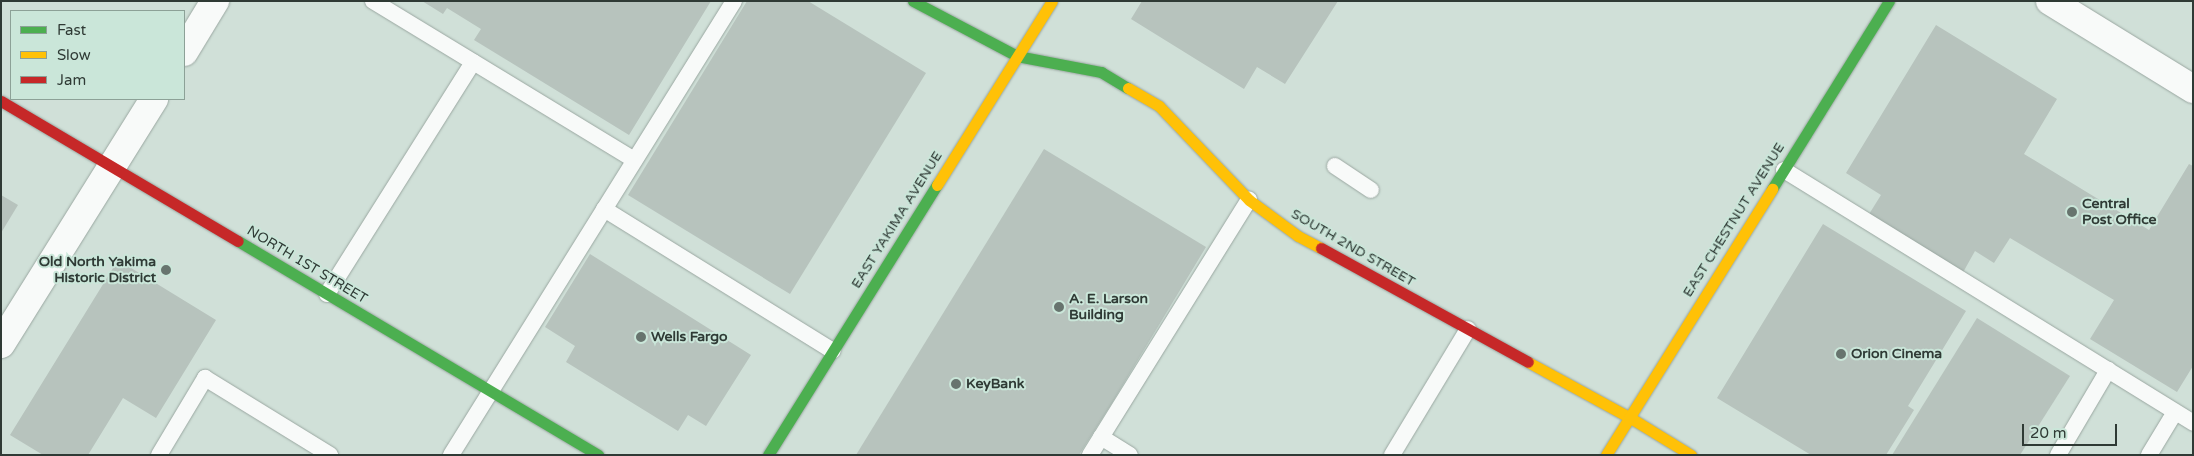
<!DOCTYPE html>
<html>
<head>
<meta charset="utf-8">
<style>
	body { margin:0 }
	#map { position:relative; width:2194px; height:456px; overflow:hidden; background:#d0e0d8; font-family:"Varela Round",sans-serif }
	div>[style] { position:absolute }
	.building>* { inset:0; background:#b7c3bd }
	.roads { filter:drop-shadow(0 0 1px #9aa7a1) drop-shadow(0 0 1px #9aa7a1) }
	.lane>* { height:16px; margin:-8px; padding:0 8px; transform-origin:8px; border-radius:8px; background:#f8faf9 }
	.street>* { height:28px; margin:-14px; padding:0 14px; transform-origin:14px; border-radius:14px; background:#f8faf9 }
	.fast>* { height:11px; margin:-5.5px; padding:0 5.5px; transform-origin:5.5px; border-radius:5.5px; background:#4caf50 }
	.slow>* { height:11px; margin:-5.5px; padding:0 5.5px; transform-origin:5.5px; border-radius:5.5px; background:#ffc107 }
	.jam>* { height:11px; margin:-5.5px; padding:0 5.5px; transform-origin:5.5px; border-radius:5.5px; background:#c62828 }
	.dots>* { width:14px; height:14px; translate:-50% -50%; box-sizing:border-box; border:2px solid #cae6d9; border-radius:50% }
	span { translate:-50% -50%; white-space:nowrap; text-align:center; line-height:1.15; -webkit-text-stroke:4px #cae6d9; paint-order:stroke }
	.poi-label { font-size:14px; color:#2f3a35; font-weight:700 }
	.left { translate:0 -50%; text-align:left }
	.right { translate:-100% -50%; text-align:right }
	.street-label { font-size:14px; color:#2f3a35 }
	.frame { position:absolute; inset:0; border:2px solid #2f3a35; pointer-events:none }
	.legend { position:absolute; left:10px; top:10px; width:175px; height:90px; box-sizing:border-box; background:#cae6d9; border:1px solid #8ca197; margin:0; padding:6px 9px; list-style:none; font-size:15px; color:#2f3a35 }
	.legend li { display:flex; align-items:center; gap:10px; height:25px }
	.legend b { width:25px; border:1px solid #8ca197 }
	.scale { position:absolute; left:2022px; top:424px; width:95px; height:22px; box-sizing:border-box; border:2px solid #2f3a35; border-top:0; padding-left:6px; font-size:15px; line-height:18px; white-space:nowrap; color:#2f3a35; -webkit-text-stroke:4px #cae6d9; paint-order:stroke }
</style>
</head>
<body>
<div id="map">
	<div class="building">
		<div style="clip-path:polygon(422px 1px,711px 1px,629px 135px,474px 40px,481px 29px,447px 8px,443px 14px)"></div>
		<div style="clip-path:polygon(747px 1px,808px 1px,926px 73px,790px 294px,628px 195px)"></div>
		<div style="clip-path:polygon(1142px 1px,1338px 1px,1285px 84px,1257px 67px,1244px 89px,1131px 19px)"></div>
		<div style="clip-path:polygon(1936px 25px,2057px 99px,2024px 154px,2149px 230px,2189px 164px,2193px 166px,2193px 366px,2177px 392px,2090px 339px,2114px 300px,2010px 238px,1994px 263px,1975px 251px,1961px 276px,1866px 219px,1881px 195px,1846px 173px)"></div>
		<div style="clip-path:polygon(1044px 149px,1206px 247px,1112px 403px,1079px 455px,856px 455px)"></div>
		<div style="clip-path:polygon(1px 195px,18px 205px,1px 233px)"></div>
		<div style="clip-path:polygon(1823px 224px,1966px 311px,1908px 406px,1914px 410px,1886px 455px,1811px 455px,1717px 398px)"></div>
		<div style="clip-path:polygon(590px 254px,751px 355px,706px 426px,688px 415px,678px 431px,566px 362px,575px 346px,545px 327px)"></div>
		<div style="clip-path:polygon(118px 260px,216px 320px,156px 418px,123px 398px,88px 455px,43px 455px,10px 435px)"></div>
		<div style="clip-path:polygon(1977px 318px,2070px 376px,2020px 455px,1892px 455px)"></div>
	</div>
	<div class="roads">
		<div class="lane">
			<div style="left:373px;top:1px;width:306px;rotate:31.3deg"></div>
			<div style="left:1335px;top:166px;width:43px;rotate:33.7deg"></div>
			<div style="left:1784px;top:170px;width:481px;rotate:31.7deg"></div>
			<div style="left:604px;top:209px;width:269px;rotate:31.8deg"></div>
			<div style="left:327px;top:294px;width:274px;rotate:-57.8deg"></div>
			<div style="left:1101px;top:437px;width:34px;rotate:32deg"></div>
			<div style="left:159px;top:455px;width:90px;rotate:-59.1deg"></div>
			<div style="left:205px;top:378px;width:147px;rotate:31.6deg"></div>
			<div style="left:451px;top:455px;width:535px;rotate:-58.06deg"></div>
			<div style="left:1090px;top:455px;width:301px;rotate:-58.1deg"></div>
			<div style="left:1392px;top:455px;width:147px;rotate:-58.9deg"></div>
			<div style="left:2058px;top:455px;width:99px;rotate:-59.5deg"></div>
			<div style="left:2149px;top:455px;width:50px;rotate:-58.8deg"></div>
		</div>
		<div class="street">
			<div style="left:2050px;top:1px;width:168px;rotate:31.6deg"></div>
			<div style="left:184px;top:52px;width:60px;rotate:-58.7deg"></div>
			<div style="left:1px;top:344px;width:289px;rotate:-58deg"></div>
		</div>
		<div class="fast">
			<div style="left:913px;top:1px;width:118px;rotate:27.9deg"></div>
			<div style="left:1017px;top:56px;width:86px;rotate:10.8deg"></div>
			<div style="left:1101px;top:72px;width:31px;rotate:31deg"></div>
			<div style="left:1772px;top:189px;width:221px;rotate:-58.1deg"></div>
			<div style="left:238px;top:241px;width:419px;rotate:30.7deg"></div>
			<div style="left:768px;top:455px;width:319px;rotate:-58deg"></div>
		</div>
		<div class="slow">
			<div style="left:1128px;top:88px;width:36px;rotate:30deg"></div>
			<div style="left:1159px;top:106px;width:130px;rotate:46.2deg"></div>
			<div style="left:1249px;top:200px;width:61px;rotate:36.3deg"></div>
			<div style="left:1298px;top:236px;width:26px;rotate:28deg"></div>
			<div style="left:937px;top:185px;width:217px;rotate:-58deg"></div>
			<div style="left:1528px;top:362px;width:115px;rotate:28.6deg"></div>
			<div style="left:1629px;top:417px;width:73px;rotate:31.5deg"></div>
			<div style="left:1606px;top:455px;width:314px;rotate:-58deg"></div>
		</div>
		<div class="jam">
			<div style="left:1px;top:101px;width:275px;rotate:30.6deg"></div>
			<div style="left:1321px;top:248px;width:236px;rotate:28.8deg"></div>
		</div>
	</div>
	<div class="dots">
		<div style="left:2072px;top:212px;background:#67746e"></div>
		<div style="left:166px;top:270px;background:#67746e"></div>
		<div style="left:1059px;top:307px;background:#67746e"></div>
		<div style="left:641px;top:337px;background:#67746e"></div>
		<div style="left:1841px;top:354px;background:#67746e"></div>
		<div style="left:956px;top:384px;background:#67746e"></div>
	</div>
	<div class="poi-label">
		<span class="left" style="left:2082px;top:212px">Central<br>Post Office</span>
		<span class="right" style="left:156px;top:270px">Old North Yakima<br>Historic District</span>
		<span class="left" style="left:1069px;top:307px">A. E. Larson<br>Building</span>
		<span class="left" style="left:651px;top:337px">Wells Fargo</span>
		<span class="left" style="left:1851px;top:354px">Orion Cinema</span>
		<span class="left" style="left:966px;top:384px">KeyBank</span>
	</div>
	<div class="street-label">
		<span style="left:897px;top:220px;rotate:-58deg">EAST YAKIMA AVENUE</span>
		<span style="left:1734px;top:220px;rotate:-58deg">EAST CHESTNUT AVENUE</span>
		<span style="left:1353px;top:248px;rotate:30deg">SOUTH 2ND STREET</span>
		<span style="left:307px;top:265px;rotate:31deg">NORTH 1ST STREET</span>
	</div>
	<div class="frame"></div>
	<ul class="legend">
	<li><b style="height:6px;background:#4caf50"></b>Fast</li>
	<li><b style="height:6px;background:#ffc107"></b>Slow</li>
	<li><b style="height:6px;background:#c62828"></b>Jam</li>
	</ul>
	<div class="scale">20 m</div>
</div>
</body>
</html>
